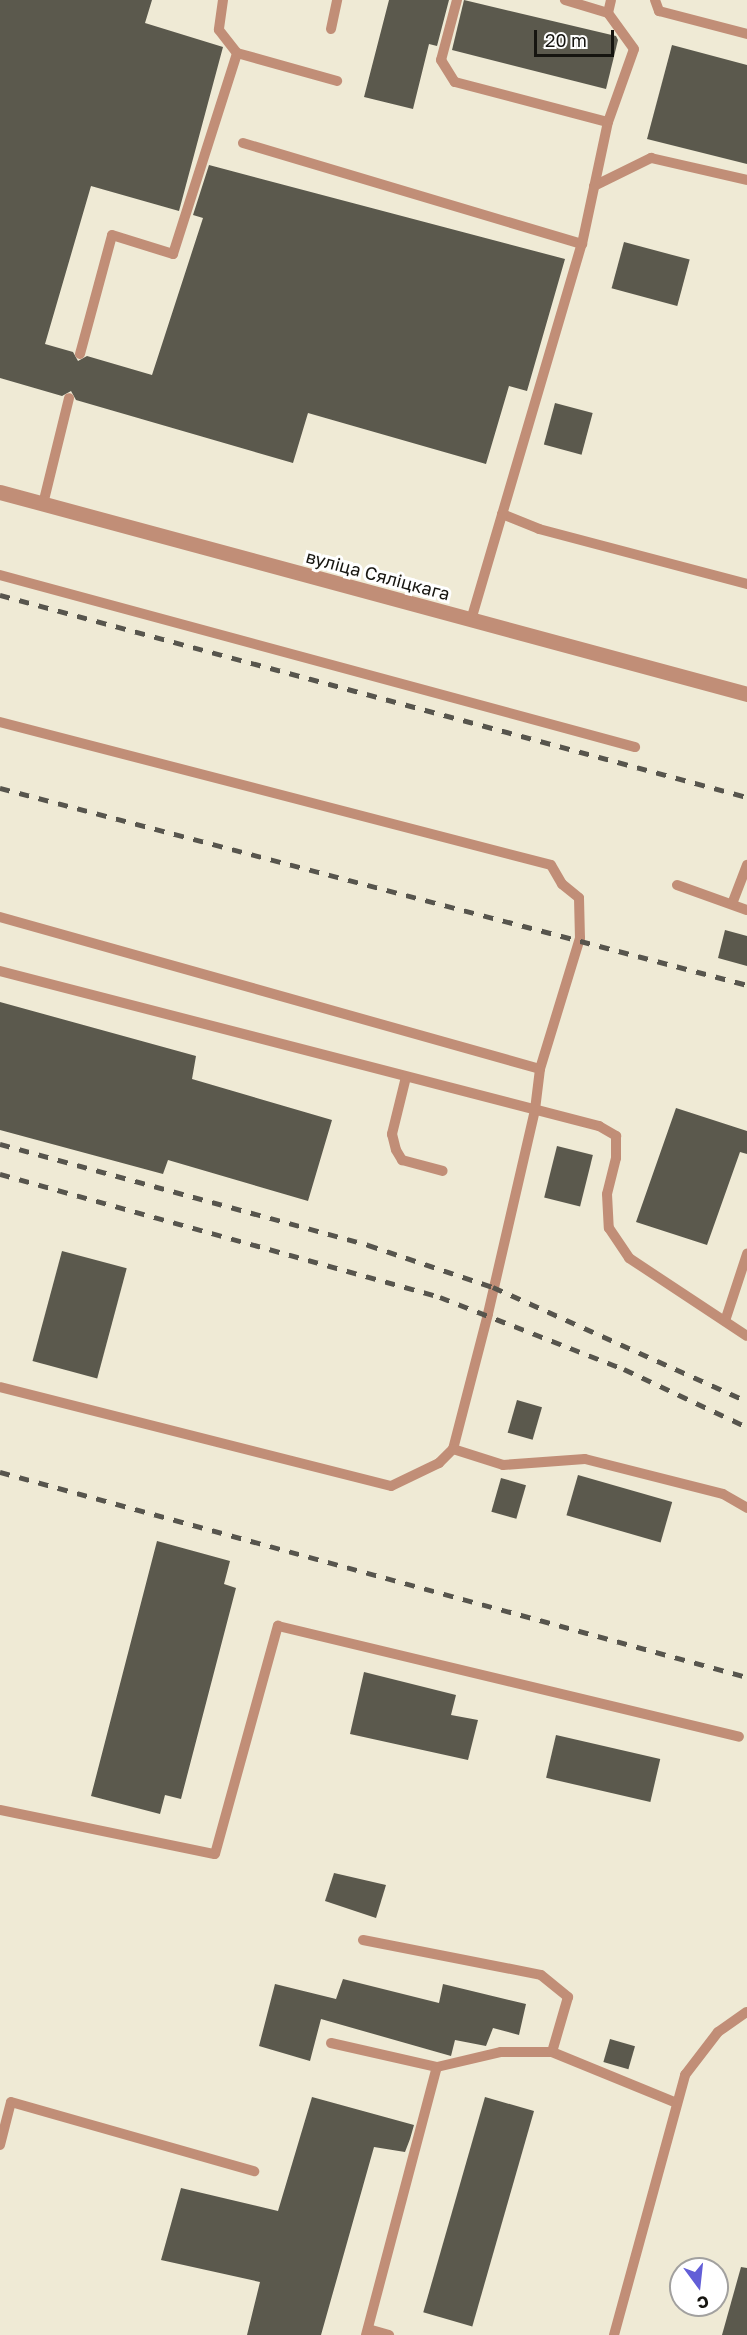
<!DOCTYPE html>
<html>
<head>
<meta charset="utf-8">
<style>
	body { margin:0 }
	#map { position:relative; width:747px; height:2335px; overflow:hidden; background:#f9f6e8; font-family:"Golos Text",sans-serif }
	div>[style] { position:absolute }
	.built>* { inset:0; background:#efead5 }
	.building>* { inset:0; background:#5b594d; transform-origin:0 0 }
	.service>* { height:10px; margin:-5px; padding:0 5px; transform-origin:5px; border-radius:5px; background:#c18e77 }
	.minor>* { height:15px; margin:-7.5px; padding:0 7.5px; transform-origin:7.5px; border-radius:7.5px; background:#c18e77 }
	.rail>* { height:4.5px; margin-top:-2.25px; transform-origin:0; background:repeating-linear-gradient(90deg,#57554d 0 10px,transparent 0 20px) }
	span { translate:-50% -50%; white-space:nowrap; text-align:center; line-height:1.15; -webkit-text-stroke:6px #fff; paint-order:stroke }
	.street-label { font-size:18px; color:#161510 }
	.north { position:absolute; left:669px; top:2257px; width:60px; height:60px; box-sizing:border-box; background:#fff; border:2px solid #a2a19f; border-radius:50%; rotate:165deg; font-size:16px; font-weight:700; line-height:24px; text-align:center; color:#161510 }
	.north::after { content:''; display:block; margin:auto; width:21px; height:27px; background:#625ed7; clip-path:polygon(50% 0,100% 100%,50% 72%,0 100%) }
	.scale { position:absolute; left:534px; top:30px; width:80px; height:27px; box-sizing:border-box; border:3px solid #161510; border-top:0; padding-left:8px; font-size:18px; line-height:21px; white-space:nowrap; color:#161510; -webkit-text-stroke:4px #fff; paint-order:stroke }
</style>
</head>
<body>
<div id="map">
	<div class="built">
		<div style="clip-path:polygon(evenodd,0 0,747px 0,747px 2335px,0 2335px,0 0,681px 2269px,717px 2269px,717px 2305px,681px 2305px,681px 2269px)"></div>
	</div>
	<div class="building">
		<div style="clip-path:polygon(0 0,152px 0,145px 23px,223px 47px,179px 211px,91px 186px,45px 344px,73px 352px,78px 361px,87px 356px,152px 375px,203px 218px,193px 215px,209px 165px,565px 259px,527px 391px,509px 386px,486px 464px,308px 413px,293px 463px,76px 400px,71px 391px,62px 396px,0 378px)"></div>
		<div style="clip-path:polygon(389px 0,449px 0,437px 46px,429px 44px,413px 109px,364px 97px)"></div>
		<div style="clip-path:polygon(464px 0,616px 36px,618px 40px,606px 89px,452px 50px)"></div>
		<div style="clip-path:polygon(672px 45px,747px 65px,747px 164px,647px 139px)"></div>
		<div style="left:624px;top:242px;width:68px;height:48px;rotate:15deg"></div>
		<div style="left:555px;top:403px;width:39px;height:43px;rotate:15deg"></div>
		<div style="clip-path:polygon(725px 930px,747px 936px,747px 966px,718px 958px)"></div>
		<div style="clip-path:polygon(0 1002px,196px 1056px,192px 1079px,332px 1120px,308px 1201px,168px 1160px,163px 1174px,0 1130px)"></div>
		<div style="clip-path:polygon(676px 1108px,747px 1131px,747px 1154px,740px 1152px,707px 1245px,636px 1222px)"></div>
		<div style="left:557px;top:1146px;width:37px;height:53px;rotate:14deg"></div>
		<div style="left:62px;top:1251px;width:67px;height:114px;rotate:15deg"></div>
		<div style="left:517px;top:1400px;width:26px;height:34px;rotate:16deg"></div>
		<div style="left:578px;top:1475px;width:98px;height:42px;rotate:16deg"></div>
		<div style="left:501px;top:1478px;width:26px;height:35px;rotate:16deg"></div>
		<div style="clip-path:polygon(157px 1541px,230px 1561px,224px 1584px,236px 1588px,181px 1799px,165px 1795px,160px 1814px,91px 1796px)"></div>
		<div style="clip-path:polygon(364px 1672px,456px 1695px,451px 1715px,478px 1720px,468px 1760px,350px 1734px)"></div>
		<div style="left:556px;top:1735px;width:107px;height:44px;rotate:13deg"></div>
		<div style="clip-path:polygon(334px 1873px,386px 1885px,376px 1918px,325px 1901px)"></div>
		<div style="clip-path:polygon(343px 1979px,439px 2003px,443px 1984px,526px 2004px,519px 2035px,493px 2028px,486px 2046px,455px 2040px,451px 2056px,321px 2019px,310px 2061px,259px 2046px,275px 1984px,336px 1999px)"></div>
		<div style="left:610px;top:2039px;width:26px;height:24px;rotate:16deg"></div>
		<div style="clip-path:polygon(312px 2097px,414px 2125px,410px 2139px,405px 2152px,374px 2147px,321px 2335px,247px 2335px,260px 2282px,161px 2260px,181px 2188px,278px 2211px)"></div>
		<div style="left:485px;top:2097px;width:51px;height:224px;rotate:16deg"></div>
		<div style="clip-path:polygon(741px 2267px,747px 2268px,747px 2335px,722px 2335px)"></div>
	</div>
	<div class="service">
		<div style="left:223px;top:0;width:30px;rotate:98deg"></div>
		<div style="left:219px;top:30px;width:29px;rotate:52deg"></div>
		<div style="left:237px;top:53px;width:104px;rotate:15.6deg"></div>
		<div style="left:457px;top:0;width:62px;rotate:104.9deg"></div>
		<div style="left:441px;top:60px;width:26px;rotate:58deg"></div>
		<div style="left:455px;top:82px;width:158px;rotate:14.7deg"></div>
		<div style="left:655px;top:0;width:12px;rotate:70deg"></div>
		<div style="left:659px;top:11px;width:91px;rotate:14.6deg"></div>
		<div style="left:608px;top:13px;width:13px;rotate:-77deg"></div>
		<div style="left:331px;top:29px;width:30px;rotate:-78deg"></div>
		<div style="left:243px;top:143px;width:354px;rotate:16.6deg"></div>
		<div style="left:594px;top:186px;width:64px;rotate:-26.2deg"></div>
		<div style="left:651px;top:158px;width:98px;rotate:12.9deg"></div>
		<div style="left:80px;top:354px;width:123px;rotate:-74.9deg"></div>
		<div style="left:112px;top:235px;width:64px;rotate:17.3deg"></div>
		<div style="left:173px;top:254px;width:211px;rotate:-72.3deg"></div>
		<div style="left:43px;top:504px;width:109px;rotate:-76.2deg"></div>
		<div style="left:502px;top:514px;width:40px;rotate:22deg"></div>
		<div style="left:539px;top:529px;width:215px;rotate:14.8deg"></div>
		<div style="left:0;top:575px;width:658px;rotate:15.16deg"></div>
		<div style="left:471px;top:620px;width:392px;rotate:-73.6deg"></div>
		<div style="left:582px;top:244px;width:125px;rotate:-78deg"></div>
		<div style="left:608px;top:122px;width:77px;rotate:-70.4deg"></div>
		<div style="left:634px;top:49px;width:44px;rotate:-125.8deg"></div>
		<div style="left:608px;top:13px;width:45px;rotate:-163.2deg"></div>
		<div style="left:0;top:722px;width:569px;rotate:14.55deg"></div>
		<div style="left:551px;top:865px;width:22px;rotate:60deg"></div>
		<div style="left:562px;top:884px;width:22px;rotate:39deg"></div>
		<div style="left:579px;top:898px;width:40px;rotate:88.6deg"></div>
		<div style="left:580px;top:938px;width:137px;rotate:107deg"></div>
		<div style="left:540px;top:1069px;width:41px;rotate:97deg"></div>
		<div style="left:535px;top:1110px;width:209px;rotate:103deg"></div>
		<div style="left:488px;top:1314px;width:139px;rotate:104.5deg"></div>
		<div style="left:453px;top:1449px;width:20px;rotate:135deg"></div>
		<div style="left:439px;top:1463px;width:53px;rotate:154.4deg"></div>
		<div style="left:391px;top:1486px;width:403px;rotate:-165.8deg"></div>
		<div style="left:677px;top:885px;width:74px;rotate:19.7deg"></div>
		<div style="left:732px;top:904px;width:42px;rotate:-69deg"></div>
		<div style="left:0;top:917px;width:561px;rotate:15.72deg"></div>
		<div style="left:0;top:971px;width:619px;rotate:14.51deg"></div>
		<div style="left:599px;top:1126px;width:20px;rotate:30deg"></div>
		<div style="left:616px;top:1136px;width:22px;rotate:90deg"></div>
		<div style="left:616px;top:1158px;width:37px;rotate:104deg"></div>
		<div style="left:607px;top:1194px;width:34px;rotate:87deg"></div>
		<div style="left:609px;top:1228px;width:36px;rotate:56deg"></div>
		<div style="left:629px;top:1258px;width:141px;rotate:33.5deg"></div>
		<div style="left:406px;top:1077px;width:59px;rotate:103.8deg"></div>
		<div style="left:392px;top:1134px;width:16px;rotate:76deg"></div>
		<div style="left:396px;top:1150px;width:12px;rotate:59deg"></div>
		<div style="left:402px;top:1160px;width:42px;rotate:15deg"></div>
		<div style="left:725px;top:1321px;width:71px;rotate:-71.8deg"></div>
		<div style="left:453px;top:1449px;width:52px;rotate:17.7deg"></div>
		<div style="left:503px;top:1465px;width:82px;rotate:-4.2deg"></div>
		<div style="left:585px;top:1459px;width:142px;rotate:14.2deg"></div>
		<div style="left:723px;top:1494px;width:28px;rotate:30deg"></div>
		<div style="left:0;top:1810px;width:219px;rotate:11.6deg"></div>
		<div style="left:215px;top:1854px;width:237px;rotate:-74.6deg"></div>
		<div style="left:278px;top:1626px;width:474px;rotate:13.5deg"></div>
		<div style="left:363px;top:1940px;width:181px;rotate:11.1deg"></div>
		<div style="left:541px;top:1975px;width:35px;rotate:39deg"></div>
		<div style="left:568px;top:1997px;width:57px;rotate:106.2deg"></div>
		<div style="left:331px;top:2043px;width:109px;rotate:12.8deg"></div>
		<div style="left:437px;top:2067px;width:66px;rotate:-13.2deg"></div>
		<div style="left:501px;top:2052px;width:51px"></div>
		<div style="left:552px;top:2052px;width:135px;rotate:22.2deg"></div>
		<div style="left:0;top:2145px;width:44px;rotate:-75.7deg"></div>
		<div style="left:11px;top:2102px;width:253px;rotate:15.9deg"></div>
		<div style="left:368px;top:2329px;width:22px;rotate:16deg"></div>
		<div style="left:366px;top:2335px;width:277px;rotate:-75.2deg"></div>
		<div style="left:614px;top:2335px;width:270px;rotate:-74.7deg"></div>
		<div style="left:685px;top:2075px;width:54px;rotate:-52.5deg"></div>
		<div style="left:718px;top:2032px;width:35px;rotate:-35deg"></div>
	</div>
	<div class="minor">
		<div style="left:0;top:492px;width:774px;rotate:15.13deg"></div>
	</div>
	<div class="rail">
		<div style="left:0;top:595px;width:774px;rotate:15.13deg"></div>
		<div style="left:0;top:788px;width:773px;rotate:14.77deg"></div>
		<div style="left:0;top:1144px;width:382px;rotate:15.3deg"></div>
		<div style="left:368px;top:1245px;width:132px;rotate:18.6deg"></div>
		<div style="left:493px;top:1287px;width:278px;rotate:24.2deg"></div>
		<div style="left:0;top:1174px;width:457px;rotate:15.6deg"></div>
		<div style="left:440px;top:1297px;width:198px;rotate:21.4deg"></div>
		<div style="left:624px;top:1369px;width:136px;rotate:25.2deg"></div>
		<div style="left:0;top:1472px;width:775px;rotate:15.35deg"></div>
	</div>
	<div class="street-label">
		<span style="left:378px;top:575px;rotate:15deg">вуліца Сяліцкага</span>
	</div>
	<div class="north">С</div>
	<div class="scale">20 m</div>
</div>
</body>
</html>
